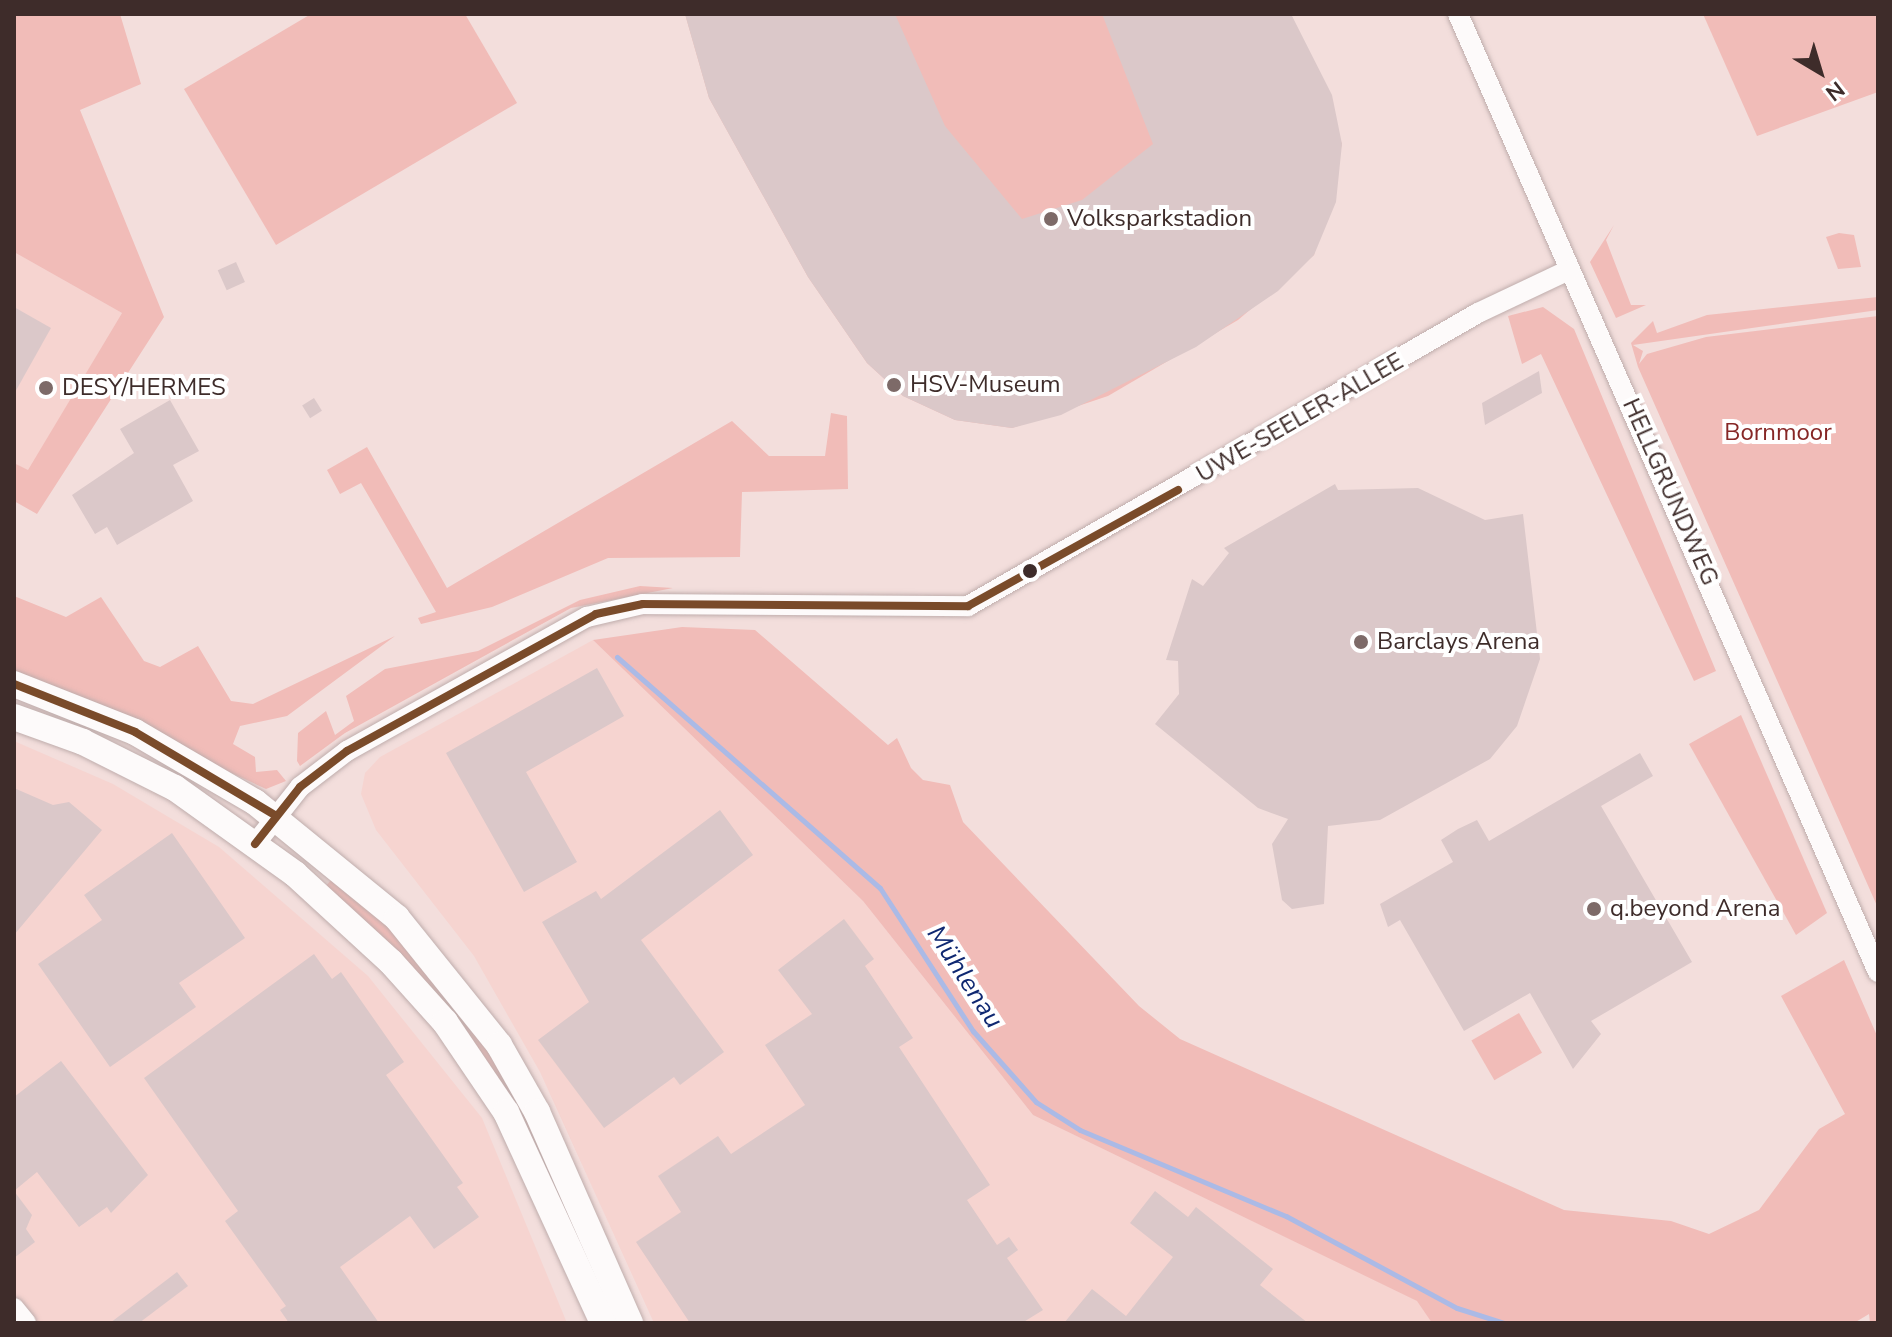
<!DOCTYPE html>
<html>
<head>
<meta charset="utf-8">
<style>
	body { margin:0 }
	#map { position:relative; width:1892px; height:1337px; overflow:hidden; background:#f3dedc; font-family:"Nunito Sans",sans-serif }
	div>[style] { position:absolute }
	.built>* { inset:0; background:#f6d4d0 }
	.green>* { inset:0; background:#f1bcb8; transform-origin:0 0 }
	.stream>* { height:5px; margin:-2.5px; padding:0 2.5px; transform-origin:2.5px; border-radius:2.5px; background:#abbae6 }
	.building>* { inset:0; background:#dbc8c9; transform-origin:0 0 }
	.roads { filter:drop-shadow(0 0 2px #bfadac) drop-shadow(0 0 2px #bfadac) }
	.minor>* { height:20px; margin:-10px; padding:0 10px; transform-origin:10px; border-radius:10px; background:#fdfafa }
	.major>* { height:26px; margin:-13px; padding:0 13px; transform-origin:13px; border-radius:13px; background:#fdfafa }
	.bus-1>* { height:8px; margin:-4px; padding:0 4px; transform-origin:4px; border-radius:4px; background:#7a4b2a }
	.dots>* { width:22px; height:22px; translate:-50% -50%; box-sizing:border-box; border:4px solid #fff; border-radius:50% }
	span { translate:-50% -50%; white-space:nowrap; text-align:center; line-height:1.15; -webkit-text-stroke:8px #fff; paint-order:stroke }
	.poi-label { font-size:24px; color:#3e2c2a }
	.left { translate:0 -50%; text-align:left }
	.street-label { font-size:24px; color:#3e2c2a }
	.park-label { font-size:24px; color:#862726 }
	.water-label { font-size:26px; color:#0f2871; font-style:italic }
	.frame { position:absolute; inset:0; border:16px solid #3e2c2a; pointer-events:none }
	.north { position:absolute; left:1780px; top:32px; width:80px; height:80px; -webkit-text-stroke:6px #fff; paint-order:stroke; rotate:142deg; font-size:22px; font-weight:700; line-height:32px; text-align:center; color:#3e2c2a }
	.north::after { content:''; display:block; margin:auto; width:28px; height:36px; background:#3e2c2a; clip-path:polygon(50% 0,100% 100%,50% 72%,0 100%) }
</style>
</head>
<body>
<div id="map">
	<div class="built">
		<div style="clip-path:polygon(14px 252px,122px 313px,28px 471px,14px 463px)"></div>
		<div style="clip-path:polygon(593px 640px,863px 901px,1033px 1115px,1418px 1301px,1432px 1323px,654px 1323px,540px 1072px,474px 956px,376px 830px,361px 794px,365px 773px,380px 757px)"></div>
		<div style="clip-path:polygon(14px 741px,113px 784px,219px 847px,368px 976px,482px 1118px,567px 1323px,14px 1323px)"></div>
	</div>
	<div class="green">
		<div style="clip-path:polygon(14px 14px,120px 14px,141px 84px,80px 110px,164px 317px,37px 514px,14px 501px,14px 463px,28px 470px,122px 313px,14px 252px)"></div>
		<div style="clip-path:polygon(311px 14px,465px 14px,517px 103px,276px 245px,184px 89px)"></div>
		<div style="clip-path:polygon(685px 14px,1291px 14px,1342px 144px,1314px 255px,1238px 320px,1108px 396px,1012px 428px,955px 420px,903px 396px,867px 363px,808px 277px,709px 98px)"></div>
		<div style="clip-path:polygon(1703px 14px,1878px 14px,1878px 92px,1757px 136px)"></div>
		<div style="clip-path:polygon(1614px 225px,1606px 240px,1631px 305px,1646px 305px,1616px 318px,1590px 262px)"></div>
		<div style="clip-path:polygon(1839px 233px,1854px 235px,1861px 267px,1838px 269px,1826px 237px)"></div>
		<div style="clip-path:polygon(1878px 297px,1878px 310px,1633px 345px,1643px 351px,1639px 364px,1647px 354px,1706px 337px,1878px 316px,1878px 908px,1638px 367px,1631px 343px,1653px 321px,1657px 333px,1707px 315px)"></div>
		<div style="clip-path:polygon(1543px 307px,1574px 329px,1716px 671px,1694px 681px,1541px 354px,1522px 364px,1508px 316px)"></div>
		<div style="clip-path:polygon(831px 413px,847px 416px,848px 489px,742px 492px,740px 557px,608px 558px,492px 607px,421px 624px,418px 618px,436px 612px,361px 483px,340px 494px,327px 470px,367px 447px,447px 588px,732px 421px,769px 456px,825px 456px)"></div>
		<div style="clip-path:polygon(640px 586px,673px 588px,571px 608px,345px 733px,300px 766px,297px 761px,298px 733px,326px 711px,335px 735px,354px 721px,346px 696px,385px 669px,478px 651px,580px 600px)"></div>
		<div style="clip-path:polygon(14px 596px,66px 617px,101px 597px,144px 661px,160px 667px,198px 646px,231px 701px,253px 704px,395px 636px,287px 716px,240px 726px,233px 744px,255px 757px,256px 772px,277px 770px,286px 781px,266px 789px,14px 672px)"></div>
		<div style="clip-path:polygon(682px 627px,755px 630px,888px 745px,897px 738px,911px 768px,923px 780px,950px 785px,963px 822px,1139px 1006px,1180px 1039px,1564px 1210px,1671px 1221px,1709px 1234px,1759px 1210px,1819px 1129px,1845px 1114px,1781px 996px,1844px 960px,1878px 1038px,1878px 1323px,1870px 1323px,1869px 1314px,1854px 1323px,1432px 1323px,1417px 1301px,1033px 1115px,863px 901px,593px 640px)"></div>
		<div style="clip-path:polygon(1741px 715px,1827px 913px,1796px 935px,1689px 744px)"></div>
		<div style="clip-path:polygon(335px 875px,390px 926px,486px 1045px,533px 1124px,619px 1323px,534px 1142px,326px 886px)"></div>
		<div style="left:1519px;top:1013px;width:46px;height:55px;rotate:60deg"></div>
	</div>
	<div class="stream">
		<div style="left:617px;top:657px;width:350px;rotate:41.3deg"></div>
		<div style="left:880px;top:888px;width:171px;rotate:57deg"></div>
		<div style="left:973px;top:1031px;width:95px;rotate:48.4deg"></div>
		<div style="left:1036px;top:1102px;width:52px;rotate:32.5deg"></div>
		<div style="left:1080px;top:1130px;width:223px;rotate:22.7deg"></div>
		<div style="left:1286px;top:1216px;width:194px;rotate:28.3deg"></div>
		<div style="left:1457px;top:1308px;width:49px;rotate:17.7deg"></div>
	</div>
	<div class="building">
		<div style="clip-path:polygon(685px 14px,895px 14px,945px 126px,1022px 219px,1082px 200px,1153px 144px,1102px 14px,1291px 14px,1332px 95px,1342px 144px,1336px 202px,1314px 255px,1278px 291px,1196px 347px,1061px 415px,1012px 428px,955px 420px,903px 396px,867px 363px,808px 277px,709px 98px)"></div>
		<div style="left:236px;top:262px;width:22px;height:20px;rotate:66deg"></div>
		<div style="clip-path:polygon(14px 307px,51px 328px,14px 394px)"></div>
		<div style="clip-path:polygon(1539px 371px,1542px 393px,1485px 425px,1482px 403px)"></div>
		<div style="left:314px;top:398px;width:15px;height:14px;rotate:58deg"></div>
		<div style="clip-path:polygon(170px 400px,199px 451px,173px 465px,193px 501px,117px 545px,107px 527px,95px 534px,72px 495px,134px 453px,120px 429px)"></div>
		<div style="clip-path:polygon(1335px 484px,1338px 490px,1418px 488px,1485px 520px,1523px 514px,1540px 659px,1517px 726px,1490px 759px,1380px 820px,1328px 826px,1324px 904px,1292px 909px,1282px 900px,1272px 844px,1288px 819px,1258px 808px,1155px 724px,1179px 694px,1178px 661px,1166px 660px,1192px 579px,1203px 586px,1229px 553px,1224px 548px)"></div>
		<div style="clip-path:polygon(597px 668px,624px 716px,526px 772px,577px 862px,524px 892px,446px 753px)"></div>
		<div style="clip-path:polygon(1640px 753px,1653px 776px,1601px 806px,1692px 962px,1591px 1021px,1601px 1034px,1573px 1069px,1530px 993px,1464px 1031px,1400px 920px,1388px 927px,1380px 904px,1453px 862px,1441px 840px,1458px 829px,1477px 820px,1489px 841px)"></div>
		<div style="clip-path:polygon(14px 788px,53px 805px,69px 802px,102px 830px,14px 935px)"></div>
		<div style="clip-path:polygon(720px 810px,753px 855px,641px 940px,724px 1052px,680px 1085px,674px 1077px,604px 1128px,538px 1040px,589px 1002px,542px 922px,596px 891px,601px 899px)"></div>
		<div style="clip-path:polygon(172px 833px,245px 938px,179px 983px,196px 1007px,110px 1067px,38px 964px,102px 920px,84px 895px)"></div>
		<div style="clip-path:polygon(844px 919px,874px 959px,865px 966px,913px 1038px,899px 1047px,990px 1185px,967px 1200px,997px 1245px,1009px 1237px,1018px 1250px,1007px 1258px,1043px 1310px,1022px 1323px,690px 1323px,636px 1242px,681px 1212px,658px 1176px,718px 1136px,731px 1154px,805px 1105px,765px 1045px,812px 1014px,778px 970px)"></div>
		<div style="clip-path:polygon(314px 954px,332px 979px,341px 972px,404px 1062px,386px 1075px,463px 1183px,457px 1187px,479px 1217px,434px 1249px,410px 1216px,340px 1267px,379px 1323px,289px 1323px,280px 1310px,286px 1306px,225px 1221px,238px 1211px,144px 1078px)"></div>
		<div style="clip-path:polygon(61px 1061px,148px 1175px,111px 1213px,107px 1207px,79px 1227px,37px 1172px,14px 1191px,32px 1215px,26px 1229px,35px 1242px,14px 1258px,14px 1097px)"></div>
		<div style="clip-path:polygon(1155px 1191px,1188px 1217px,1196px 1207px,1273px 1269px,1260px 1285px,1308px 1323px,1064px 1323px,1092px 1289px,1126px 1316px,1173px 1257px,1130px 1223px)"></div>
		<div style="clip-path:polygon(177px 1272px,188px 1286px,139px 1323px,110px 1323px)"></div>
	</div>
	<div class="roads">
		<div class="minor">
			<div style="left:1458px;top:14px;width:1046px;rotate:66.33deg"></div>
			<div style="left:255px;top:844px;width:73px;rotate:-51.7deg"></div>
			<div style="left:300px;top:787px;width:59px;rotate:-37.5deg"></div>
			<div style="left:347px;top:751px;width:275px;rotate:-29.2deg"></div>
			<div style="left:587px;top:617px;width:57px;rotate:-13.1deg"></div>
			<div style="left:643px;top:604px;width:325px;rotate:0.4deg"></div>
			<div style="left:968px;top:606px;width:588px;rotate:-29.88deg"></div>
			<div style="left:1478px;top:313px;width:101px;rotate:-25.3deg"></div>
			<div style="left:14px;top:1308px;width:19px;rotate:51deg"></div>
		</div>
		<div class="major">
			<div style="left:14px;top:684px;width:130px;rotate:21.6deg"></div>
			<div style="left:135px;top:732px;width:139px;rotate:30.3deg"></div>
			<div style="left:255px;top:802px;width:183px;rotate:39.2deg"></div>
			<div style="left:397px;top:918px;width:163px;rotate:51.2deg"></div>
			<div style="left:499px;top:1045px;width:77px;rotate:60.4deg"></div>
			<div style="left:537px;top:1112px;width:231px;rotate:66.2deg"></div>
			<div style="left:14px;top:717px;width:73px;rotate:19.9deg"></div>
			<div style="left:83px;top:742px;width:103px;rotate:26.6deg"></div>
			<div style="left:175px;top:788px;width:148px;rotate:35.6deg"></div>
			<div style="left:295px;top:874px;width:130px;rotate:42.5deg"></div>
			<div style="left:391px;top:962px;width:81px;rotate:48deg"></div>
			<div style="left:445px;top:1022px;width:109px;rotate:55.9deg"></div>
			<div style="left:506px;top:1112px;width:232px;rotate:65.3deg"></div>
		</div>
	</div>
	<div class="bus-1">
		<div style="left:14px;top:684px;width:130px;rotate:21.6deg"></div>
		<div style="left:135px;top:732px;width:163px;rotate:30.7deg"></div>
		<div style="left:255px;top:844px;width:73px;rotate:-51.7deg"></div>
		<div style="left:300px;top:787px;width:59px;rotate:-37.5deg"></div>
		<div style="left:347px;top:751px;width:284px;rotate:-28.8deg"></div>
		<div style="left:596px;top:614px;width:48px;rotate:-12deg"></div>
		<div style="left:643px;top:604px;width:325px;rotate:0.4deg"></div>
		<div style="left:968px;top:606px;width:240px;rotate:-28.9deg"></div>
	</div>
	<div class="dots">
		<div style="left:1051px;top:219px;background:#7d6a68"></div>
		<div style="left:894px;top:385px;background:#7d6a68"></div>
		<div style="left:46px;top:388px;background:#7d6a68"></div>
		<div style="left:1030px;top:571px;background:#3e2c2a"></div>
		<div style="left:1361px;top:642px;background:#7d6a68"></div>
		<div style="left:1594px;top:909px;background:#7d6a68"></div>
	</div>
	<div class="poi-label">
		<span class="left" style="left:1067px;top:219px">Volksparkstadion</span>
		<span class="left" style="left:910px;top:385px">HSV-Museum</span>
		<span class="left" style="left:62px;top:388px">DESY/HERMES</span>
		<span class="left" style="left:1377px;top:642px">Barclays Arena</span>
		<span class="left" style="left:1610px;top:909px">q.beyond Arena</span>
	</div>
	<div class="street-label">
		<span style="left:1300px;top:418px;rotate:-30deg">UWE-SEELER-ALLEE</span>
		<span style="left:1670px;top:492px;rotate:66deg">HELLGRUNDWEG</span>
	</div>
	<div class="park-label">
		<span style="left:1778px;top:433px">Bornmoor</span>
	</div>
	<div class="water-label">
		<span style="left:965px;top:977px;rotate:57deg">Mühlenau</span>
	</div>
	<div class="frame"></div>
	<div class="north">N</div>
</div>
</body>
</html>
